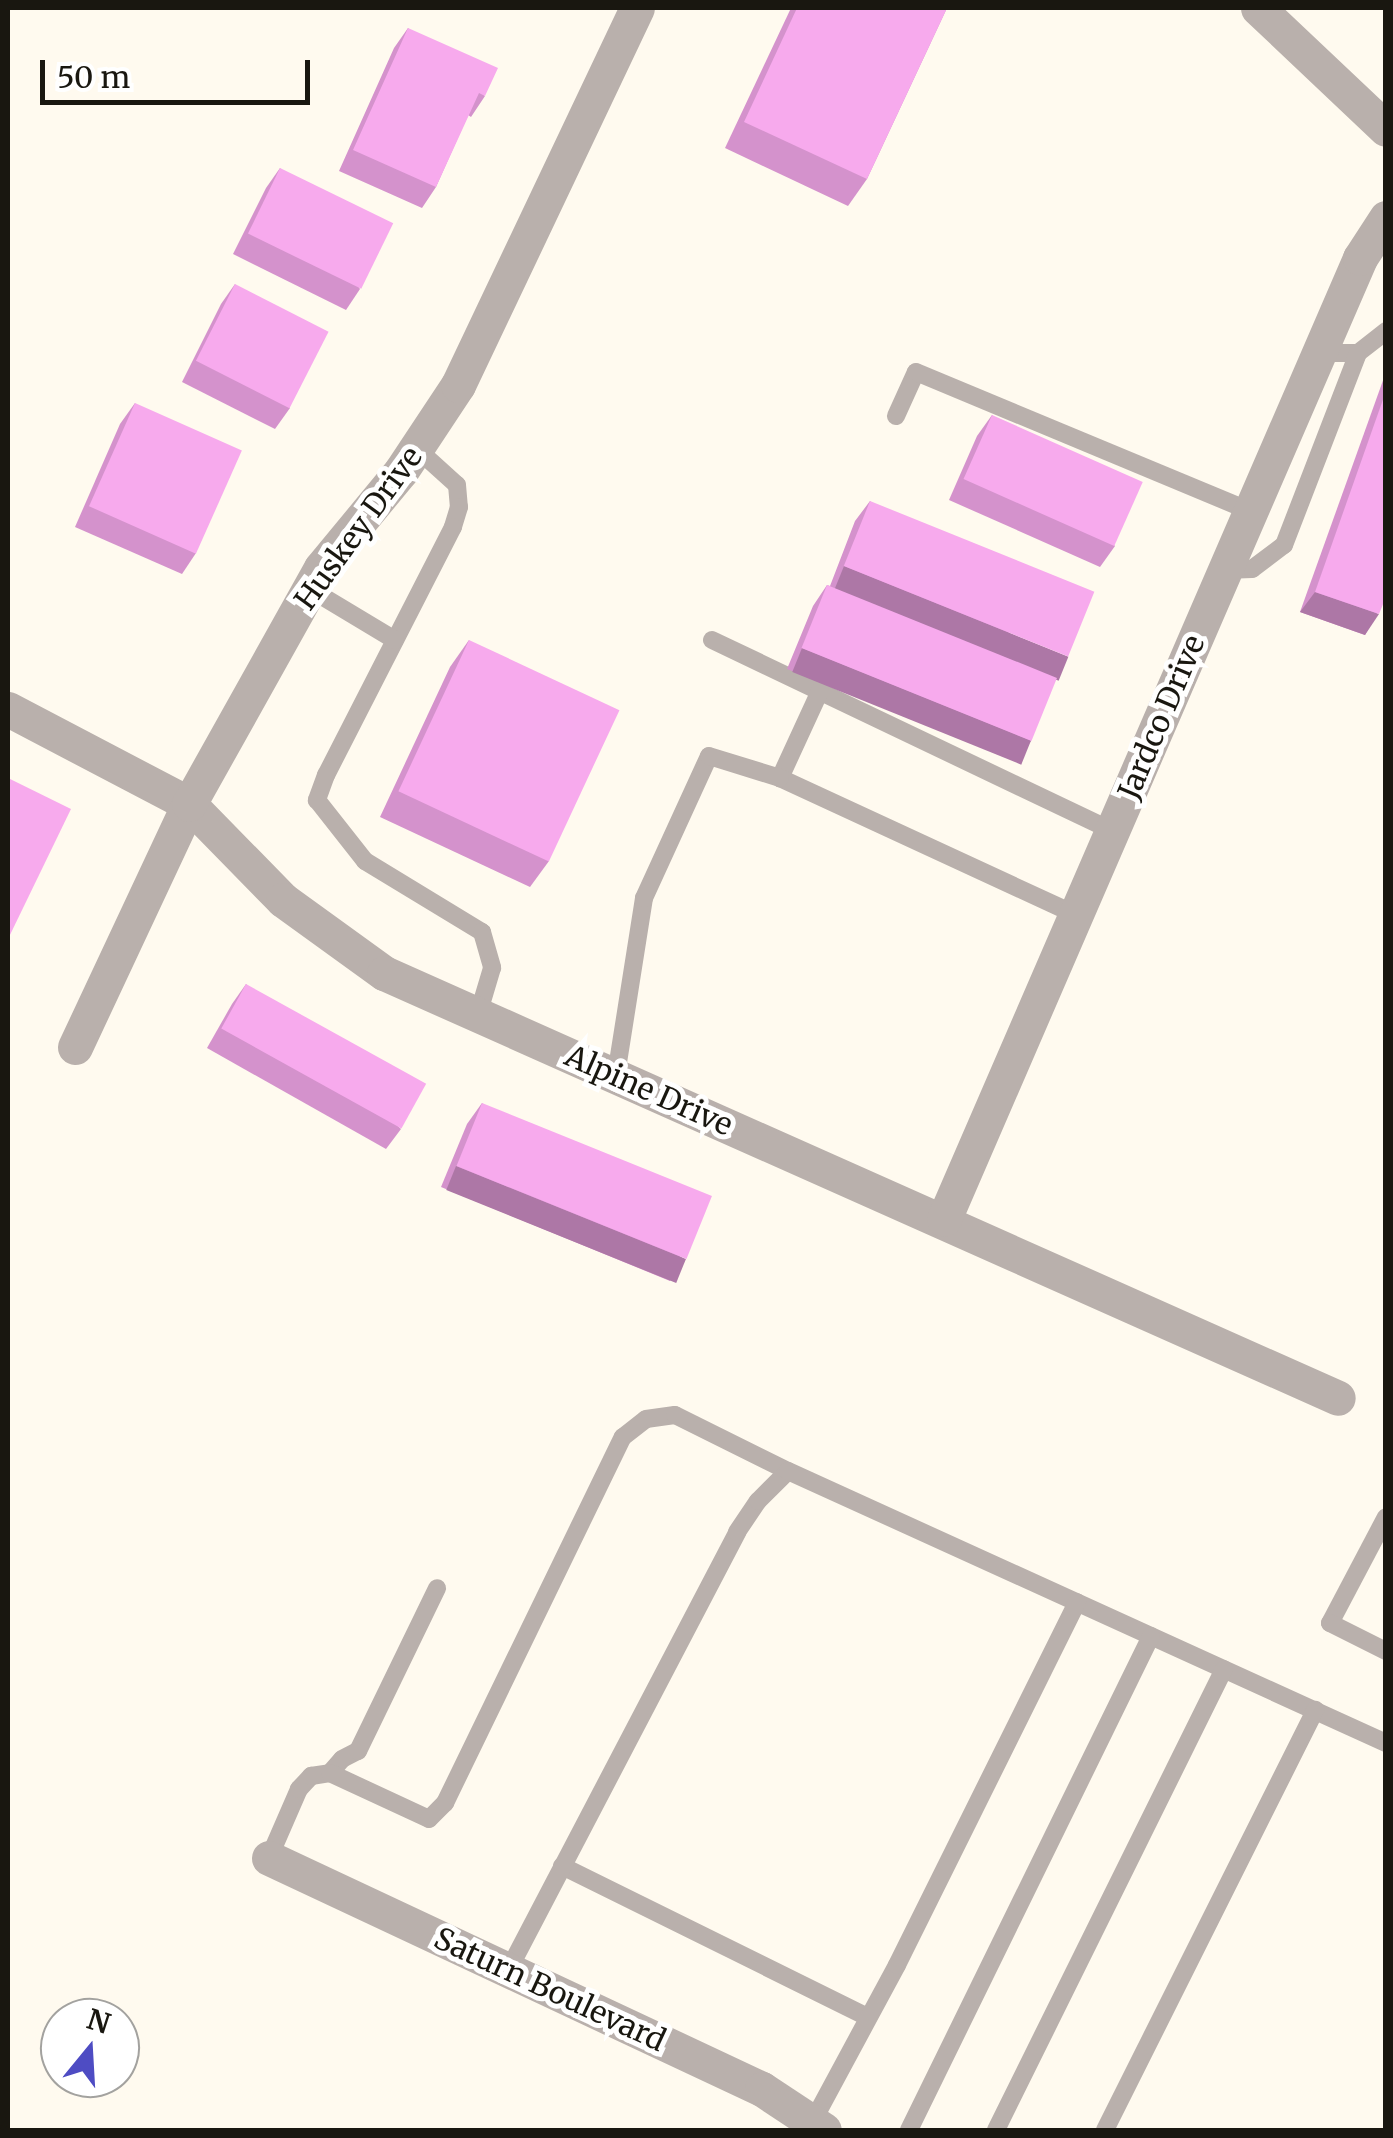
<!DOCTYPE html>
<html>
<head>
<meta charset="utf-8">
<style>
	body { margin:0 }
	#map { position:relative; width:1393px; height:2138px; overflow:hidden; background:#fffaef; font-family:Merriweather,serif }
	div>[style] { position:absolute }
	.lane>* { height:18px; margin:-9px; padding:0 9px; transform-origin:9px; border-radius:9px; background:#b9b0ac }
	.street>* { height:35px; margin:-17.5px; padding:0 17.5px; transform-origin:17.5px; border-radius:17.5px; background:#b9b0ac }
	.wall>* { inset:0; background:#d492cc }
	.shaded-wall>* { inset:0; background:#ad77a6; transform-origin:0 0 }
	.building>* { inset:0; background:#f7aaed; transform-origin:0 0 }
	span { translate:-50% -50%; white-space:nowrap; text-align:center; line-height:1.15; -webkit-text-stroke:10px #fff; paint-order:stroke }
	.street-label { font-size:30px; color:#191710 }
	.frame { position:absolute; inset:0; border:10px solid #191710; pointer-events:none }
	.north { position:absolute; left:40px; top:1998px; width:100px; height:100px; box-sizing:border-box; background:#fff; border:2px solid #a3a29f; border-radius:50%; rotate:18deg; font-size:28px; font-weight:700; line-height:40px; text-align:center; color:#191710 }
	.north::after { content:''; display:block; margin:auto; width:35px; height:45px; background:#4e4cc3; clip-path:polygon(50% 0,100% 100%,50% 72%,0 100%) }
	.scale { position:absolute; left:40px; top:60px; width:270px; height:45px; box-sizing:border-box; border:5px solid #191710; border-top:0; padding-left:12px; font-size:30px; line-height:35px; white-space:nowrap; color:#191710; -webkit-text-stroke:8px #fff; paint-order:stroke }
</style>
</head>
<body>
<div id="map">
	<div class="lane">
		<div style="left:1319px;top:353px;width:39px"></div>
		<div style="left:1358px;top:353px;width:36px;rotate:-38deg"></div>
		<div style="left:896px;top:416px;width:48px;rotate:-65.6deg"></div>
		<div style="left:916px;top:372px;width:362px;rotate:22.6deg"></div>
		<div style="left:416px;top:448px;width:55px;rotate:42.1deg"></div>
		<div style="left:457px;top:485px;width:22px;rotate:85deg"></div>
		<div style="left:459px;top:507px;width:21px;rotate:107deg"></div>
		<div style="left:453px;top:527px;width:279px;rotate:117.1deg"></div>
		<div style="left:326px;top:775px;width:27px;rotate:110deg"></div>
		<div style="left:317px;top:800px;width:78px;rotate:51.8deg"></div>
		<div style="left:365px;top:861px;width:137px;rotate:31.3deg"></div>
		<div style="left:482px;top:932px;width:37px;rotate:74deg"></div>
		<div style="left:492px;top:968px;width:49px;rotate:106.6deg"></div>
		<div style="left:1225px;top:570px;width:27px;rotate:-2deg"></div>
		<div style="left:1252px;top:569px;width:40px;rotate:-37deg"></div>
		<div style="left:1284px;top:545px;width:206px;rotate:-68.9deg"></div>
		<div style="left:310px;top:589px;width:99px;rotate:31deg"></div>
		<div style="left:712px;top:640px;width:443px;rotate:25.5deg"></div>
		<div style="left:820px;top:691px;width:96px;rotate:114.7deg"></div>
		<div style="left:780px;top:778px;width:326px;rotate:24.8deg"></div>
		<div style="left:616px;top:1075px;width:179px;rotate:-81deg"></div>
		<div style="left:644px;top:898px;width:156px;rotate:-65.4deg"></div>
		<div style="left:709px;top:756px;width:74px;rotate:17.2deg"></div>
		<div style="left:1386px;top:1517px;width:120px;rotate:117.8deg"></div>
		<div style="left:1330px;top:1623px;width:63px;rotate:26.6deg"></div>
		<div style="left:330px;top:1773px;width:18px;rotate:-49deg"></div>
		<div style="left:342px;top:1759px;width:18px;rotate:-27deg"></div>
		<div style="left:358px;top:1751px;width:181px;rotate:-64.1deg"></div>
		<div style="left:269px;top:1858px;width:75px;rotate:-66.5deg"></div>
		<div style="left:299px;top:1789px;width:18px;rotate:-47deg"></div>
		<div style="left:311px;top:1776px;width:19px;rotate:-9deg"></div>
		<div style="left:330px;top:1773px;width:109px;rotate:24.9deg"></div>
		<div style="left:429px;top:1819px;width:23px;rotate:-45deg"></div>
		<div style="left:445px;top:1803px;width:407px;rotate:-64.1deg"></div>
		<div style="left:623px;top:1437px;width:29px;rotate:-38deg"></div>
		<div style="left:646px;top:1419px;width:29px;rotate:-8deg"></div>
		<div style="left:675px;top:1415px;width:126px;rotate:26.4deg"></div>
		<div style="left:562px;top:1866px;width:341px;rotate:26.3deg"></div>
		<div style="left:509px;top:1969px;width:493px;rotate:-62.4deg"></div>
		<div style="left:737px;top:1532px;width:37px;rotate:-56deg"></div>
		<div style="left:758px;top:1501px;width:42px;rotate:-45deg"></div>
		<div style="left:788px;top:1471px;width:657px;rotate:24.46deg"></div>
		<div style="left:813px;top:2121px;width:177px;rotate:-61.7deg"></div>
		<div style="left:897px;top:1965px;width:405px;rotate:-63.6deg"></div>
		<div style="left:909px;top:2130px;width:550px;rotate:-63.9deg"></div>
		<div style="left:996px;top:2130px;width:514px;rotate:-63.68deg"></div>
		<div style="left:1105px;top:2130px;width:470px;rotate:-63.4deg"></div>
	</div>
	<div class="street">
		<div style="left:1258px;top:8px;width:176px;rotate:43.4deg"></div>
		<div style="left:8px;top:709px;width:204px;rotate:27.7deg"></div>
		<div style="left:189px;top:804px;width:134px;rotate:45.6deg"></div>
		<div style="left:283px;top:900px;width:125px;rotate:35.9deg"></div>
		<div style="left:384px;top:973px;width:1044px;rotate:24.01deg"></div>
		<div style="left:75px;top:1047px;width:268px;rotate:-64.9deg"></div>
		<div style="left:189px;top:804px;width:270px;rotate:-60.8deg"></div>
		<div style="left:321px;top:568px;width:126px;rotate:-50.5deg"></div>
		<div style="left:401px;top:471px;width:103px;rotate:-56.5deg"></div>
		<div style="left:458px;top:385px;width:417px;rotate:-64.6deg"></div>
		<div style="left:944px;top:1219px;width:1047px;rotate:-66.59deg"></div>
		<div style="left:1360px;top:258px;width:48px;rotate:-57deg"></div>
		<div style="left:269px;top:1858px;width:544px;rotate:25.11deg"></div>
		<div style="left:762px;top:2089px;width:74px;rotate:33.5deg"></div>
	</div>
	<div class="wall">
		<div style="clip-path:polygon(791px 8px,947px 8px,867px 179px,848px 206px,725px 148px)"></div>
		<div style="clip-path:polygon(408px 28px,485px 96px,471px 117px,468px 115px,436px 187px,422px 208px,339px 171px,394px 48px)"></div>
		<div style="clip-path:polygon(280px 168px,360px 289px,346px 310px,233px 254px,266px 188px)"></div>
		<div style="clip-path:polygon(235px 284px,290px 408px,275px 429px,182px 382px,221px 304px)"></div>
		<div style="clip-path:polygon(1386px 372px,1386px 597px,1365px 635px,1300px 612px)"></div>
		<div style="clip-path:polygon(135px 403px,196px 553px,182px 574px,75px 527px,120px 424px)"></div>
		<div style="clip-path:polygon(992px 415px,1115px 546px,1100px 567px,949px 500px,977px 436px)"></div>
		<div style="clip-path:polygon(870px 501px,1055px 676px,874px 605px,1031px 741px,1016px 761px,787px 669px,813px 606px,827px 585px,830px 586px,855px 521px)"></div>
		<div style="clip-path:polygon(469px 640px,549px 861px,530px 887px,380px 817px,450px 667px)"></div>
		<div style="clip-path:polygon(246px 984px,401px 1129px,386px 1149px,207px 1048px,232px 1004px)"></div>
		<div style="clip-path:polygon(482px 1103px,685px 1260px,670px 1281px,441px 1187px,467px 1124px)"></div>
	</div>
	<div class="shaded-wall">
		<div style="left:844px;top:566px;width:242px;height:26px;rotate:22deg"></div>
		<div style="clip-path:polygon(1315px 592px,1379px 614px,1365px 635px,1300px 612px)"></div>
		<div style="left:802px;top:648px;width:247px;height:26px;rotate:22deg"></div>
		<div style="left:456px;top:1166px;width:248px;height:26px;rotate:22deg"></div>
	</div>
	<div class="building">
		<div style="clip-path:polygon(797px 8px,947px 8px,867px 179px,744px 122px)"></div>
		<div style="clip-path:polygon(408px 28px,498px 68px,485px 96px,479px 93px,436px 187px,353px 150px)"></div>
		<div style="left:280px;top:168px;width:126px;height:73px;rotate:26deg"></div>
		<div style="left:235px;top:284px;width:105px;height:86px;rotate:27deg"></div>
		<div style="clip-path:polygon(1386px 391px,1386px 597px,1379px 614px,1315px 592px)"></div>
		<div style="left:135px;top:403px;width:117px;height:113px;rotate:24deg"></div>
		<div style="left:992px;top:415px;width:165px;height:70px;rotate:24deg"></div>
		<div style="left:870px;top:501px;width:242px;height:70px;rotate:22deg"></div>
		<div style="left:827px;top:585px;width:248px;height:68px;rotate:22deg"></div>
		<div style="left:469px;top:640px;width:166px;height:167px;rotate:25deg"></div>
		<div style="clip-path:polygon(8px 778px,71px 809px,8px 939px)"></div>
		<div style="left:246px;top:984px;width:206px;height:51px;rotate:29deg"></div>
		<div style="left:482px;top:1103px;width:248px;height:68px;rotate:22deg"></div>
	</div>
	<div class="street-label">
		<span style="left:358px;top:528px;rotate:-54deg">Huskey Drive</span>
		<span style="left:1161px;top:717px;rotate:-67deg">Jardco Drive</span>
		<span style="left:649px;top:1090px;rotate:24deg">Alpine Drive</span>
		<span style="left:550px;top:1989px;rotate:25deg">Saturn Boulevard</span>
	</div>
	<div class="frame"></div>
	<div class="north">N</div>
	<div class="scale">50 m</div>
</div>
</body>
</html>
